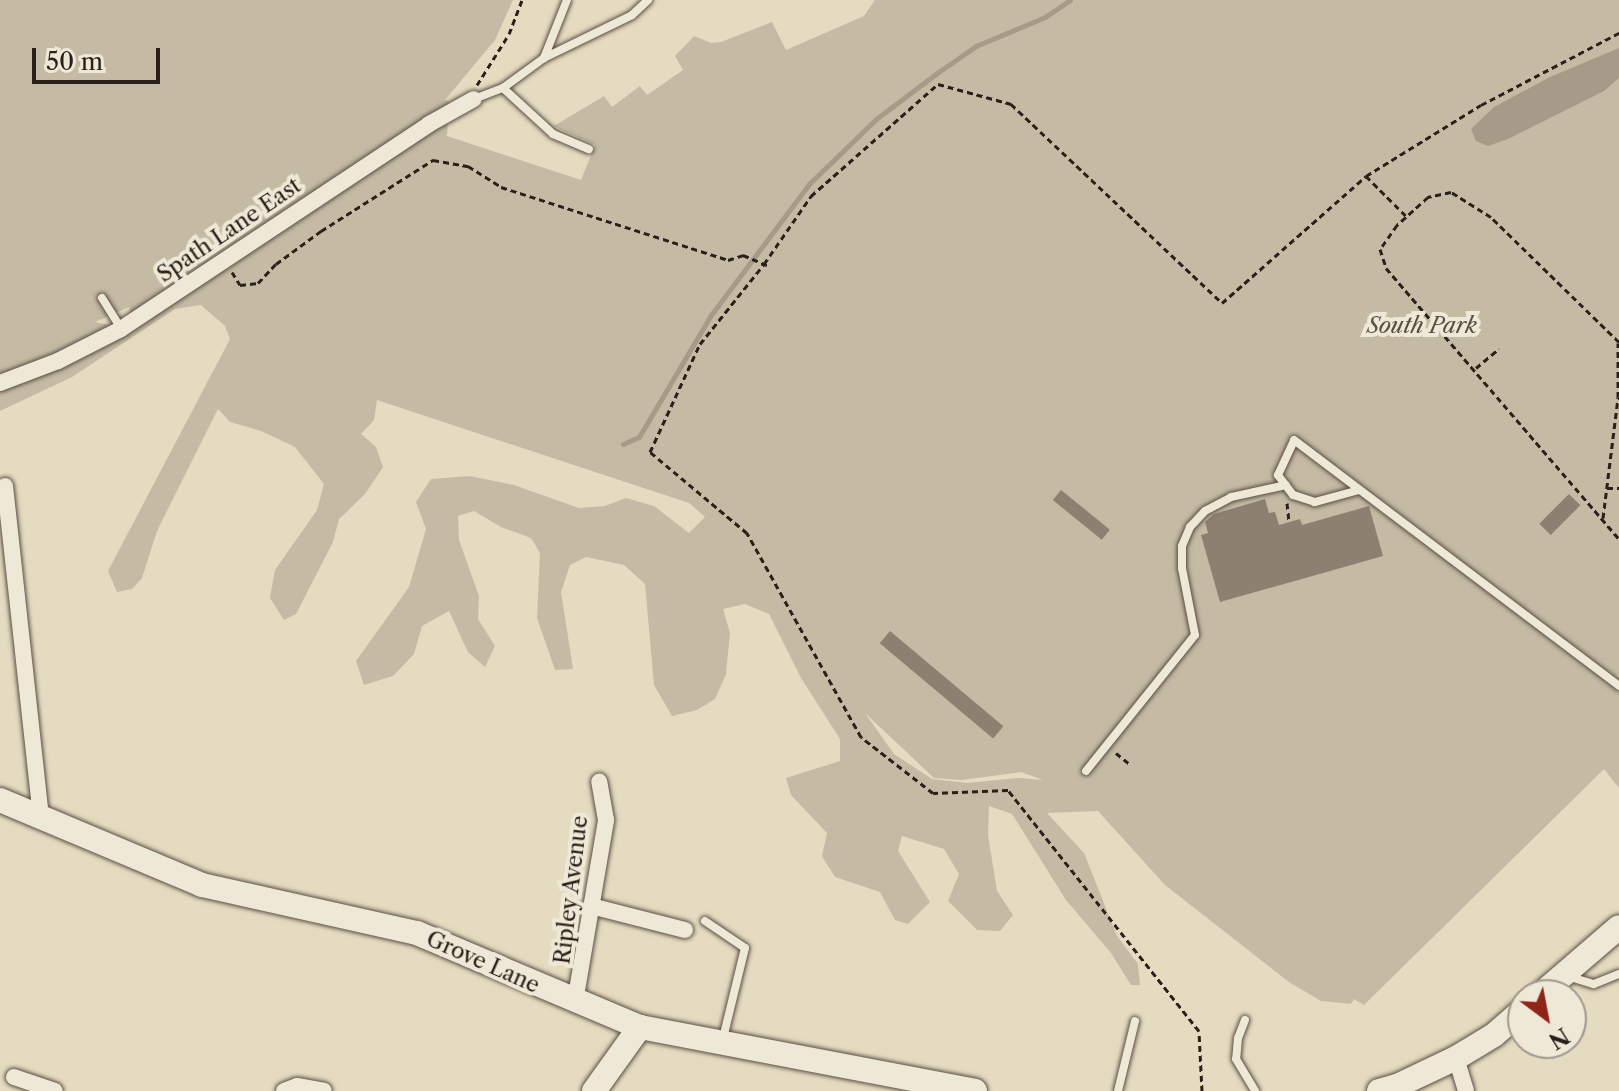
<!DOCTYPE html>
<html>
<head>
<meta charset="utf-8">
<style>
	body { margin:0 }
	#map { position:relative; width:1619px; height:1091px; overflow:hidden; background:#e5dbc0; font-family:"Libre Caslon Text",serif }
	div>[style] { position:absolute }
	.green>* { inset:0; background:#c5bba4 }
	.water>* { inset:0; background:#a69b88 }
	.stream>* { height:5px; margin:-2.5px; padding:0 2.5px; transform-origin:2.5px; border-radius:2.5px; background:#a69b88 }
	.building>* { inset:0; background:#8c8170; transform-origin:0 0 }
	.path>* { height:3px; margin-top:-1.5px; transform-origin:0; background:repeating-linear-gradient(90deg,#2b1f1a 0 6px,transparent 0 10px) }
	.roads { filter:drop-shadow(0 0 2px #5a4e44) drop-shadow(0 0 2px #5a4e44) }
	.lane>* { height:8px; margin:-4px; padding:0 4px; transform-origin:4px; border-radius:4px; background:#eee8d6 }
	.street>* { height:16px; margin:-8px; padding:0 8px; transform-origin:8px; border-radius:8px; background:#eee8d6 }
	.secondary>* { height:24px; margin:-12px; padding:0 12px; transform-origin:12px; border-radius:12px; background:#eee8d6 }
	span { translate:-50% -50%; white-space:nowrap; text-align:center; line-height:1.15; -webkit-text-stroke:8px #eee8d6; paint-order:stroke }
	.street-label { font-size:22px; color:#2b1f1a }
	.park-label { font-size:22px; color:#594e43; font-style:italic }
	.north { position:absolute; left:1507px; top:979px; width:80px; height:80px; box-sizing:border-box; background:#eee8d6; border:2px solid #a0988b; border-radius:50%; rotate:148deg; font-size:22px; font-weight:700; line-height:32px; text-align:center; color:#2b1f1a }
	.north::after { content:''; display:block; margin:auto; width:28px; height:36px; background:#8f2418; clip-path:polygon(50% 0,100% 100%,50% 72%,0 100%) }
	.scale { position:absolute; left:32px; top:48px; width:128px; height:36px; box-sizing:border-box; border:4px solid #2b1f1a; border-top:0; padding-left:10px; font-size:24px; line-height:28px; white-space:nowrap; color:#2b1f1a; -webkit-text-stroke:6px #eee8d6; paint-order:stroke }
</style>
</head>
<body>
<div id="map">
	<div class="green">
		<div style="clip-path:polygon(evenodd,0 0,513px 0,495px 40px,445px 100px,449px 101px,447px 136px,581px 180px,595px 145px,554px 126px,604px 96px,612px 107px,640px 86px,647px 95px,683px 70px,675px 56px,694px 36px,711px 43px,721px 42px,772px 22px,786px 50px,864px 16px,875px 0,1619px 0,1619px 788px,1604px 769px,1364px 1005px,1354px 999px,1351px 1004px,1321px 1001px,1289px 982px,1165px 885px,1098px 811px,1047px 813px,1084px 853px,1117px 936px,1138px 964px,1140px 985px,1131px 985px,1111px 953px,1066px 900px,1012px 814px,989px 806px,988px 835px,997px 891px,1013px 915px,1000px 931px,977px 930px,948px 901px,959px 874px,944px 849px,902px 836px,898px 851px,930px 902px,908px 924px,895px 920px,880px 892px,835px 877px,822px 856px,827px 833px,791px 795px,786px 778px,840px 761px,840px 739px,801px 678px,769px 614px,745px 604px,723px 609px,730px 633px,726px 674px,715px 699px,697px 710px,672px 716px,654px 685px,645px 584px,624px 565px,586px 557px,570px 565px,561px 592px,573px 669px,555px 670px,537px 618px,540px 553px,531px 538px,501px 527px,474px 511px,458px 516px,459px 540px,479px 596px,478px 619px,495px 646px,485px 667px,468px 652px,449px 611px,422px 626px,414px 654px,393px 676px,364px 685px,356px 661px,409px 587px,426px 529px,416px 502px,431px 479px,470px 476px,514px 485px,579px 508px,605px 506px,626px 498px,654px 506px,689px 533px,705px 517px,689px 503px,377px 400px,374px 420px,361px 434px,376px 447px,383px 467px,365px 494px,339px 519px,333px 542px,296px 614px,284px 620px,270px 598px,275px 570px,317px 510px,324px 484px,295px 447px,261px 431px,230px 422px,218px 409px,157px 531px,142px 578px,132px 589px,117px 592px,108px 571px,230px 339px,225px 326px,201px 305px,175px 309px,72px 377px,0 411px,0 0,129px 307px,131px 316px,114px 326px,95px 322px,129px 307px,0 0,865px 713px,934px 778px,962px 780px,1021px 772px,1043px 780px,1019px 778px,967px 783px,932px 779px,894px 754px,865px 713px)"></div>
	</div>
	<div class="water">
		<div style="clip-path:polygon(1619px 48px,1619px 78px,1604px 91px,1508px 139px,1488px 146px,1476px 141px,1471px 129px,1494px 107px,1550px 77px)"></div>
	</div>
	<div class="stream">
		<div style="left:623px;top:444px;width:17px;rotate:-24deg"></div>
		<div style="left:639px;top:437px;width:142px;rotate:-59.5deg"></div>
		<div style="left:711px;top:315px;width:164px;rotate:-53.2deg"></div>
		<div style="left:809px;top:184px;width:93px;rotate:-44.1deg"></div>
		<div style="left:876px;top:119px;width:76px;rotate:-37deg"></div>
		<div style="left:937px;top:73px;width:47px;rotate:-34.7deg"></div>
		<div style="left:976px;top:46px;width:75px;rotate:-22.8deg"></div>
		<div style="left:1045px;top:17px;width:30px;rotate:-34deg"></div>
	</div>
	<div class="building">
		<div style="left:1061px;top:490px;width:63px;height:13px;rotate:39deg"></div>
		<div style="left:1569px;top:494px;width:16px;height:42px;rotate:45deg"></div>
		<div style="clip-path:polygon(1265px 499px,1269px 513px,1275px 512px,1279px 525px,1300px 519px,1302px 525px,1369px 506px,1383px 556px,1220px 602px,1201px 535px,1208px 533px,1205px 522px,1214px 514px)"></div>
		<div style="left:890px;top:631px;width:148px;height:16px;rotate:40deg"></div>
	</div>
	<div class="path">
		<div style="left:477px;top:85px;width:60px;rotate:-57.9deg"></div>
		<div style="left:509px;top:34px;width:36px;rotate:-69deg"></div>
		<div style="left:1366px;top:176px;width:57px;rotate:45deg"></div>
		<div style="left:232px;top:272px;width:15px;rotate:58deg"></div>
		<div style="left:240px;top:285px;width:18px;rotate:-6deg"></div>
		<div style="left:258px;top:283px;width:26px;rotate:-47deg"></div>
		<div style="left:276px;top:264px;width:56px;rotate:-36.3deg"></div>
		<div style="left:321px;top:231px;width:133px;rotate:-32.4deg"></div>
		<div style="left:433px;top:160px;width:36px;rotate:10deg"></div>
		<div style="left:468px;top:166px;width:39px;rotate:32deg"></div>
		<div style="left:501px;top:187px;width:238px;rotate:17.8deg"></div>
		<div style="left:728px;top:260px;width:16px;rotate:-18deg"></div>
		<div style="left:743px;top:255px;width:26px;rotate:23deg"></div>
		<div style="left:1619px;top:342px;width:179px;rotate:-135.7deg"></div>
		<div style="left:1491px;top:217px;width:47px;rotate:-148deg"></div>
		<div style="left:1451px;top:192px;width:24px;rotate:168deg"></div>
		<div style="left:1428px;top:197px;width:42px;rotate:137.9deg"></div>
		<div style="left:1397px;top:225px;width:29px;rotate:125deg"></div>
		<div style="left:1380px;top:249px;width:20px;rotate:72deg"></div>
		<div style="left:1386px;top:268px;width:357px;rotate:49.3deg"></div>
		<div style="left:1476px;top:368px;width:30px;rotate:-40deg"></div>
		<div style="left:1607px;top:488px;width:12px"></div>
		<div style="left:1287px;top:503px;width:19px;rotate:84deg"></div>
		<div style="left:1603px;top:518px;width:122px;rotate:-82.9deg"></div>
		<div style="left:1618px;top:397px;width:54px;rotate:-90deg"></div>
		<div style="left:1116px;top:753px;width:19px;rotate:39deg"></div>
		<div style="left:1202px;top:1091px;width:60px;rotate:-92.9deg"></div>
		<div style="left:1199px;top:1031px;width:308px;rotate:-128.4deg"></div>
		<div style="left:1008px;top:790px;width:75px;rotate:177.7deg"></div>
		<div style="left:933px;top:793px;width:91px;rotate:-142.1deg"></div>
		<div style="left:861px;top:737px;width:234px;rotate:-119.2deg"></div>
		<div style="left:747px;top:533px;width:126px;rotate:-140.1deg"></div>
		<div style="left:650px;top:452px;width:119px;rotate:-65.2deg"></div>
		<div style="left:700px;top:344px;width:102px;rotate:-51.3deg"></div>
		<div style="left:764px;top:264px;width:83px;rotate:-55.3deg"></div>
		<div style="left:811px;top:196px;width:169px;rotate:-41.4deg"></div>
		<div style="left:938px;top:84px;width:76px;rotate:15.3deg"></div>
		<div style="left:1011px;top:104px;width:290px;rotate:43.3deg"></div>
		<div style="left:1222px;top:303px;width:192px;rotate:-41.4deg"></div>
		<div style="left:1366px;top:176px;width:135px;rotate:-31.7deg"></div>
		<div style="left:1481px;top:105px;width:156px;rotate:-27.6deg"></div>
	</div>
	<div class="roads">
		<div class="lane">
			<div style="left:544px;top:58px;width:62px;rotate:-68.4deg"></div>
			<div style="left:503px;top:88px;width:68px;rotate:42.6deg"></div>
			<div style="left:553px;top:134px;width:39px;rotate:23deg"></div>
			<div style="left:474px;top:99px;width:31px;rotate:-21deg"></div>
			<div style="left:503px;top:88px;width:51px;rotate:-36.2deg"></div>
			<div style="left:544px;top:58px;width:98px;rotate:-26deg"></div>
			<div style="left:632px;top:15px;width:22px;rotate:-43deg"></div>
			<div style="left:102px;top:298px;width:36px;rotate:58deg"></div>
			<div style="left:1359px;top:490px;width:46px;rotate:164.7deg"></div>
			<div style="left:1315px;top:502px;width:23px;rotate:-162deg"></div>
			<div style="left:1293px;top:495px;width:25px;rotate:-127deg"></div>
			<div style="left:1278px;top:475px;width:38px;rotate:-65deg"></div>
			<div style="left:1294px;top:440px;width:408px;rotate:37.1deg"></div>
			<div style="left:1086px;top:771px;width:174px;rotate:-51.3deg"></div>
			<div style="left:1195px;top:635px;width:68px;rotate:-101deg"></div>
			<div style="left:1182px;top:568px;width:22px;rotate:-90deg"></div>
			<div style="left:1182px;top:546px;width:21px;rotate:-67deg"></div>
			<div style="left:1190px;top:527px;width:22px;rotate:-47deg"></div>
			<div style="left:1205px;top:511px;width:30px;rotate:-28deg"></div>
			<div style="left:1231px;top:497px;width:56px;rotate:-12.3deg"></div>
			<div style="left:705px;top:921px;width:48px;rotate:34deg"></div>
			<div style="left:745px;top:948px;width:93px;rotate:103.7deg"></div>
			<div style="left:1567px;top:976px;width:28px;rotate:17deg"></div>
			<div style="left:1594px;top:984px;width:27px;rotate:-22deg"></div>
			<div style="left:1245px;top:1020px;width:19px;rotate:111deg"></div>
			<div style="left:1238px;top:1038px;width:21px;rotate:95deg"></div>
			<div style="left:1236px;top:1059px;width:37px;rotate:59deg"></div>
			<div style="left:1118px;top:1091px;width:72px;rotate:-76.3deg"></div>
		</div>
		<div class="street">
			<div style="left:0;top:383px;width:62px;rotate:-20.8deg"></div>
			<div style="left:58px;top:361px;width:71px;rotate:-26.9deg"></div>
			<div style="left:121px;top:329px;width:370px;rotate:-33.6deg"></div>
			<div style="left:429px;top:124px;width:51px;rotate:-29.1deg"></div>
			<div style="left:5px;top:486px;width:335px;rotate:83.8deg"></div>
			<div style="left:591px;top:906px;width:97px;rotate:14.3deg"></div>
			<div style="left:575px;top:1002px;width:185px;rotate:-80.3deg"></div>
			<div style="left:606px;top:820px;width:39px;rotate:-100deg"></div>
			<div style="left:1456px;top:1058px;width:34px;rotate:73deg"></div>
			<div style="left:14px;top:1077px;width:43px;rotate:18.9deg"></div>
			<div style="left:284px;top:1091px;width:14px;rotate:-21deg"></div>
			<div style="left:297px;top:1086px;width:27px;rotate:10deg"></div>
		</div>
		<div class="secondary">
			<div style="left:0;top:800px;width:219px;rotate:22.8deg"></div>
			<div style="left:202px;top:885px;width:220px;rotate:12.6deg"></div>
			<div style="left:417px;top:933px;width:242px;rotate:22.9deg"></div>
			<div style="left:640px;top:1027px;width:341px;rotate:10.8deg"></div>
			<div style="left:1540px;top:995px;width:104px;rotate:-40.7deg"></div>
			<div style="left:594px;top:1091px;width:79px;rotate:-54.3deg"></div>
			<div style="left:1379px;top:1091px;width:19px;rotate:-16deg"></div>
			<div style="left:1397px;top:1086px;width:65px;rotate:-25.4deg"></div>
			<div style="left:1456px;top:1058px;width:44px;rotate:-31.2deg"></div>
			<div style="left:1494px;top:1035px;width:38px;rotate:-41deg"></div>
		</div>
	</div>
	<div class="street-label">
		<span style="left:229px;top:230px;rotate:-34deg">Spath Lane East</span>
		<span style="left:571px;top:890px;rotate:-83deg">Ripley Avenue</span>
		<span style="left:483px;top:962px;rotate:24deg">Grove Lane</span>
	</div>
	<div class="park-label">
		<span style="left:1422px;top:326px">South Park</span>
	</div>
	<div class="north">N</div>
	<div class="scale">50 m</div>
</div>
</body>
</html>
